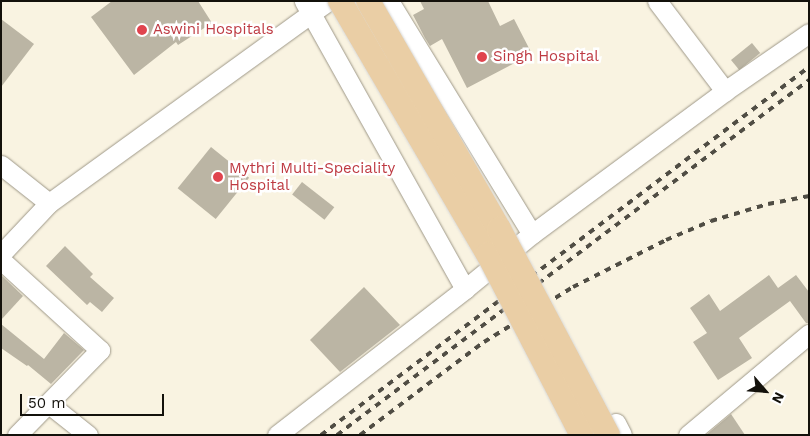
<!DOCTYPE html>
<html>
<head>
<meta charset="utf-8">
<style>
	body { margin:0 }
	#map { position:relative; width:810px; height:436px; overflow:hidden; background:#f9f3e1; font-family:"Work Sans",sans-serif }
	div>[style] { position:absolute }
	.building>* { inset:0; background:#bbb5a4; transform-origin:0 0 }
	.roads { filter:drop-shadow(0 0 1px #9e9888) drop-shadow(0 0 1px #9e9888) }
	.minor>* { height:19px; margin:-9.5px; padding:0 9.5px; transform-origin:9.5px; border-radius:9.5px; background:#fff }
	.rail>* { height:4px; margin-top:-2px; transform-origin:0; background:repeating-linear-gradient(90deg,#504d44 0 6px,transparent 0 12px) }
	.bridges { filter:drop-shadow(0 0 1px #d9d9d8) drop-shadow(0 0 1px #d9d9d8) }
	.major-bridge>* { height:24px; margin:-12px; padding:0 12px; transform-origin:12px; border-radius:12px; background:#eacea5 }
	.dots>* { width:14px; height:14px; translate:-50% -50%; box-sizing:border-box; border:2px solid #fff; border-radius:50% }
	span { translate:-50% -50%; white-space:nowrap; text-align:center; line-height:1.15; -webkit-text-stroke:5px #fff; paint-order:stroke }
	.health-label { font-size:15px; color:#be3a42 }
	.left { translate:0 -50%; text-align:left }
	.frame { position:absolute; inset:0; border:2px solid #13110b; pointer-events:none }
	.north { position:absolute; left:740px; top:366px; width:50px; height:50px; -webkit-text-stroke:4px #fff; paint-order:stroke; rotate:117deg; font-size:14px; font-weight:700; line-height:20px; text-align:center; color:#13110b }
	.north::after { content:''; display:block; margin:auto; width:18px; height:22px; background:#13110b; clip-path:polygon(50% 0,100% 100%,50% 72%,0 100%) }
	.scale { position:absolute; left:20px; top:394px; width:144px; height:22px; box-sizing:border-box; border:2px solid #13110b; border-top:0; padding-left:6px; font-size:15px; line-height:18px; white-space:nowrap; color:#13110b; -webkit-text-stroke:4px #fff; paint-order:stroke }
</style>
</head>
<body>
<div id="map">
	<div class="building">
		<div style="clip-path:polygon(112px 1px,198px 1px,212px 23px,178px 45px,176px 42px,134px 75px,91px 17px)"></div>
		<div style="clip-path:polygon(420px 1px,488px 1px,500px 26px,514px 19px,532px 54px,467px 88px,442px 39px,430px 46px,425px 38px,413px 15px,424px 9px)"></div>
		<div style="clip-path:polygon(1px 19px,34px 44px,1px 87px)"></div>
		<div style="left:752px;top:43px;width:13px;height:27px;rotate:51deg"></div>
		<div style="left:211px;top:147px;width:49px;height:53px;rotate:39deg"></div>
		<div style="left:302px;top:182px;width:41px;height:16px;rotate:38deg"></div>
		<div style="clip-path:polygon(65px 246px,93px 274px,90px 277px,114px 298px,102px 312px,90px 302px,87px 305px,46px 266px)"></div>
		<div style="clip-path:polygon(1px 275px,23px 296px,1px 320px)"></div>
		<div style="clip-path:polygon(769px 275px,778px 288px,796px 275px,809px 292px,809px 323px,806px 323px,790px 301px,739px 338px,752px 358px,718px 380px,693px 342px,707px 333px,690px 308px,709px 294px,720px 311px)"></div>
		<div style="clip-path:polygon(364px 287px,400px 325px,340px 372px,310px 340px)"></div>
		<div style="clip-path:polygon(1px 324px,44px 359px,64px 333px,84px 350px,51px 384px,28px 365px,27px 366px,1px 348px)"></div>
		<div style="clip-path:polygon(731px 414px,745px 435px,706px 435px)"></div>
	</div>
	<div class="roads">
		<div class="minor">
			<div style="left:304px;top:1px;width:330px;rotate:60.8deg"></div>
			<div style="left:389px;top:1px;width:273px;rotate:58.5deg"></div>
			<div style="left:657px;top:1px;width:113px;rotate:52.9deg"></div>
			<div style="left:1px;top:165px;width:61px;rotate:38.4deg"></div>
			<div style="left:1px;top:254px;width:70px;rotate:-46.7deg"></div>
			<div style="left:49px;top:203px;width:344px;rotate:-35.9deg"></div>
			<div style="left:1px;top:260px;width:134px;rotate:42.3deg"></div>
			<div style="left:100px;top:350px;width:119px;rotate:134.3deg"></div>
			<div style="left:49px;top:404px;width:50px;rotate:38.5deg"></div>
			<div style="left:277px;top:435px;width:238px;rotate:-37.8deg"></div>
			<div style="left:465px;top:289px;width:87px;rotate:-39.4deg"></div>
			<div style="left:532px;top:234px;width:240px;rotate:-36.5deg"></div>
			<div style="left:725px;top:91px;width:102px;rotate:-34.6deg"></div>
			<div style="left:602px;top:435px;width:18px;rotate:-41deg"></div>
			<div style="left:616px;top:423px;width:13px;rotate:63deg"></div>
			<div style="left:688px;top:435px;width:158px;rotate:-39.9deg"></div>
		</div>
	</div>
	<div class="rail">
		<div style="left:321px;top:435px;width:611px;rotate:-37.02deg"></div>
		<div style="left:337px;top:435px;width:591px;rotate:-36.95deg"></div>
		<div style="left:360px;top:435px;width:155px;rotate:-36.9deg"></div>
		<div style="left:484px;top:342px;width:105px;rotate:-31.7deg"></div>
		<div style="left:573px;top:287px;width:104px;rotate:-26.8deg"></div>
		<div style="left:666px;top:240px;width:49px;rotate:-22.9deg"></div>
		<div style="left:711px;top:221px;width:59px;rotate:-16.6deg"></div>
		<div style="left:768px;top:204px;width:42px;rotate:-11deg"></div>
	</div>
	<div class="bridges">
		<div class="major-bridge">
			<div style="left:340px;top:1px;width:293px;rotate:59.7deg"></div>
			<div style="left:488px;top:254px;width:204px;rotate:62.6deg"></div>
			<div style="left:368px;top:1px;width:263px;rotate:60.1deg"></div>
			<div style="left:499px;top:229px;width:233px;rotate:62.1deg"></div>
		</div>
	</div>
	<div class="dots">
		<div style="left:142px;top:30px;background:#e0444e"></div>
		<div style="left:482px;top:57px;background:#e0444e"></div>
		<div style="left:218px;top:177px;background:#e0444e"></div>
	</div>
	<div class="health-label">
		<span class="left" style="left:153px;top:30px">Aswini Hospitals</span>
		<span class="left" style="left:493px;top:57px">Singh Hospital</span>
		<span class="left" style="left:229px;top:177px">Mythri Multi-Speciality<br>Hospital</span>
	</div>
	<div class="frame"></div>
	<div class="north">N</div>
	<div class="scale">50 m</div>
</div>
</body>
</html>
